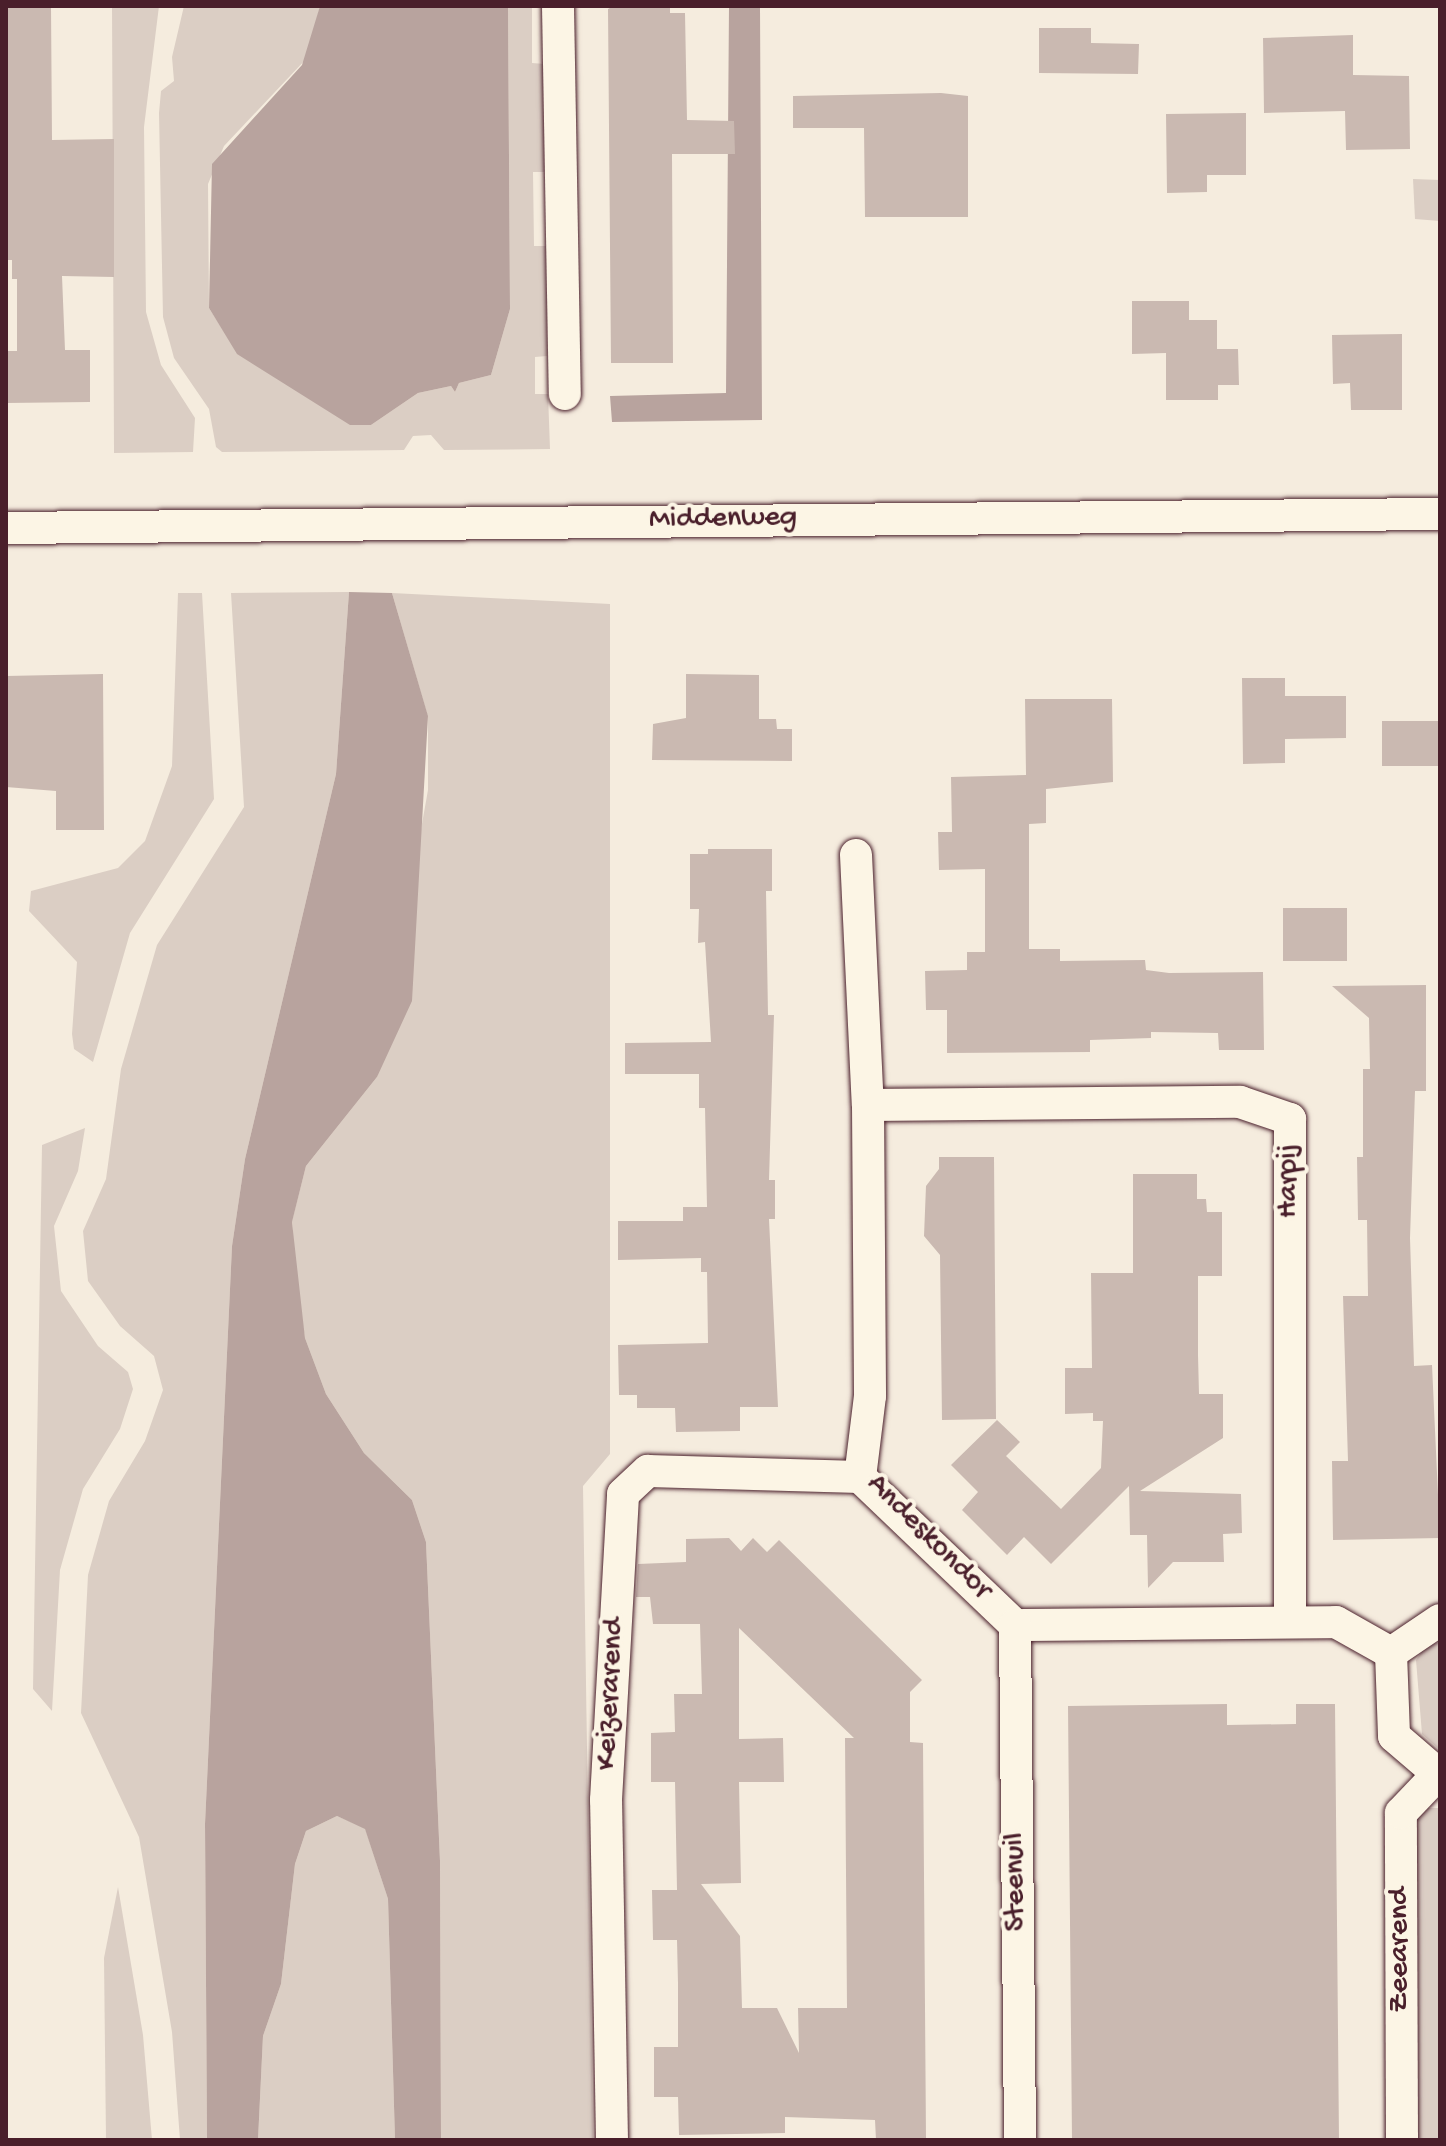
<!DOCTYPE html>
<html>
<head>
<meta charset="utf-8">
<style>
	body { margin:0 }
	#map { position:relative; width:1446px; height:2146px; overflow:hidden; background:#f5ecde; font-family:"Gochi Hand",sans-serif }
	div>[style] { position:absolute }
	.green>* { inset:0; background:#dbcec4; transform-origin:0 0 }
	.water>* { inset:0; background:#b8a39e }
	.building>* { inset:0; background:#cab9b1; transform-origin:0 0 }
	.roads { filter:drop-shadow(0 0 2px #4a1f2b) drop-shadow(0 0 2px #4a1f2b) }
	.minor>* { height:32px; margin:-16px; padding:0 16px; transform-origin:16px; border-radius:16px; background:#fcf5e5 }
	span { translate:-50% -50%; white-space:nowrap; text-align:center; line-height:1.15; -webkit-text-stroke:8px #fcf5e5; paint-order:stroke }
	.street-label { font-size:30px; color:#4a1f2b }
	.frame { position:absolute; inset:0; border:8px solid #4a1f2b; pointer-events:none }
</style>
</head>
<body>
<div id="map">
	<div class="green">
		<div style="clip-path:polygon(112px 6px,159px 6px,144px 127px,146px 312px,161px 365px,195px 418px,193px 452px,114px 453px)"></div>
		<div style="clip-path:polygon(184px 6px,320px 6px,307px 58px,224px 146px,208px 184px,209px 308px,238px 354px,371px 425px,418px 393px,451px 386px,455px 392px,459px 383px,491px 375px,510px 309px,508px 6px,532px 6px,532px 63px,545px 64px,545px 172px,533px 172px,534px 246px,546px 246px,547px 320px,547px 356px,535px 357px,535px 394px,548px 394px,550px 449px,444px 450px,431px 435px,413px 436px,404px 450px,222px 452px,216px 447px,209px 409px,174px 358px,163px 317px,159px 113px,161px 91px,174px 81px,172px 57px)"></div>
		<div style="clip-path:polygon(1413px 179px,1440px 180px,1440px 221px,1415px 219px)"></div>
		<div style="clip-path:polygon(349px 592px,336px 774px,245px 1159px,232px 1246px,205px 1824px,207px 2140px,180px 2140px,172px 2032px,139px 1837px,81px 1713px,88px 1575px,109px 1501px,145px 1441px,163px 1390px,154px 1356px,120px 1326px,88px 1281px,83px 1231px,106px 1179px,121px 1069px,157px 945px,244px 807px,231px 593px)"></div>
		<div style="clip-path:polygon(178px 593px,202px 593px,214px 799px,130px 933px,93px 1062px,74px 1049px,72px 1034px,77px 962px,29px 911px,31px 891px,118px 868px,145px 841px,172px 766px)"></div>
		<div style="clip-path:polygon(392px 593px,610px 604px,610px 1454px,583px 1486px,593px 2140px,441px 2140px,440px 1861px,426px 1542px,412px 1500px,364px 1453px,326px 1394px,305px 1338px,296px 1283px,292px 1221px,306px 1166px,377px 1077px,428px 790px,428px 717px)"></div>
		<div style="clip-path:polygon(85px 1128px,78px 1171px,54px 1226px,61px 1291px,98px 1346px,128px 1372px,133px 1389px,120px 1429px,83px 1489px,60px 1570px,52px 1711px,33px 1689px,42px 1145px)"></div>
		<div style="clip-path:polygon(1440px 1643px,1440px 1750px,1422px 1734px,1416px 1660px,1427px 1644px)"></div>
		<div style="left:1440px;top:1808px;width:332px;height:37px;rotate:90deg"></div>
		<div style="clip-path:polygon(337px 1816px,365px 1828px,388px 1899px,395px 2140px,258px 2140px,263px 2036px,281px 1984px,295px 1864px,306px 1831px)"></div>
		<div style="clip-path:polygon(118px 1887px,143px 2035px,152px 2140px,106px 2140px,104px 1958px)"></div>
	</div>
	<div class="water">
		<div style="clip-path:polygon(320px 6px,508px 6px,510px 309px,491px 375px,459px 383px,455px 392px,451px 386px,418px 393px,371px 425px,350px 425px,237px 354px,209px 308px,212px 164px,302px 65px)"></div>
		<div style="clip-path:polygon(729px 6px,760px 6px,762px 420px,612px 422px,610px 396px,726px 393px)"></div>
		<div style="clip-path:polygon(349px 592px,392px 593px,428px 716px,412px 1001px,377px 1077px,306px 1166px,292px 1222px,305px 1338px,326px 1394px,364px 1453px,412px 1500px,426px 1542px,440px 1861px,441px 2140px,395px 2140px,388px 1899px,365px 1829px,337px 1816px,306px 1831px,295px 1864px,281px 1984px,263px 2036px,258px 2140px,207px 2140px,205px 1824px,232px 1246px,245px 1159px,336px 774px)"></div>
	</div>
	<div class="building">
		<div style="clip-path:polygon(6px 6px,51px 6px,52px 140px,114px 139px,114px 277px,62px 276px,65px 350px,90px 350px,90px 402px,6px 403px,6px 351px,17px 351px,17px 279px,12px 279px,12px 260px,6px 260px)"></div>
		<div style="clip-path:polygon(614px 6px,670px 6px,670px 13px,685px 13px,687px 120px,734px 121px,735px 154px,672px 154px,673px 363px,611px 363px,608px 9px)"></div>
		<div style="clip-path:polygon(1039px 28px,1091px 28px,1091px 43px,1139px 44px,1138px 74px,1039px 73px)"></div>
		<div style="clip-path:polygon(1353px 35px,1353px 75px,1409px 76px,1410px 149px,1346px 150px,1345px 111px,1264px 113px,1263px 38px)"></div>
		<div style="clip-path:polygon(941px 93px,968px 96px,968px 217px,865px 217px,864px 128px,793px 128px,793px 96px)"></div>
		<div style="clip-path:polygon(1246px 113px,1246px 175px,1207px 175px,1207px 192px,1167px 193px,1166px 114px)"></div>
		<div style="clip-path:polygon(1132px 301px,1189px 301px,1189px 320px,1217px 320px,1217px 349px,1238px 349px,1239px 385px,1218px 385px,1218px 400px,1166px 400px,1166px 353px,1132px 354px)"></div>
		<div style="clip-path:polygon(1402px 334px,1402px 410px,1351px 410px,1350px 383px,1333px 384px,1332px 335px)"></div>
		<div style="clip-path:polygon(103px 674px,104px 830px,56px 830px,56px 791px,6px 787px,6px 676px)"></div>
		<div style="clip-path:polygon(686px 674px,759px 675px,759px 719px,776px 719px,777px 729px,792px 729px,792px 761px,652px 760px,653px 724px,686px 718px)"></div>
		<div style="clip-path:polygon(1242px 678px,1285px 678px,1285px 696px,1346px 696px,1346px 738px,1285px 739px,1285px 763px,1243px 764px)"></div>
		<div style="clip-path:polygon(1025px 699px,1112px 699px,1113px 782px,1046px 789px,1046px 823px,1029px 824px,1029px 949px,1060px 949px,1060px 961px,1145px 960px,1146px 970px,1169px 973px,1263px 972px,1264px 1050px,1219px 1050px,1218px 1033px,1151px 1032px,1151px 1038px,1090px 1040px,1090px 1052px,947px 1053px,947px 1010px,926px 1010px,925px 971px,967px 970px,967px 952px,985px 952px,985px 869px,939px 870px,938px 832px,952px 832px,951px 777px,1026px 775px)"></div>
		<div style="left:1382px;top:721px;width:58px;height:45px"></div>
		<div style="clip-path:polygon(708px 849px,772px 849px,772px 891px,766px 891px,768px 1015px,774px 1015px,769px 1180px,775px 1180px,775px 1219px,769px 1219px,778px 1407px,740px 1407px,740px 1431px,676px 1432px,675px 1408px,637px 1408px,637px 1395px,619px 1395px,618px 1345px,708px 1343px,707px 1272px,701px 1272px,701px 1258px,618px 1260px,618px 1221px,683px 1221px,683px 1207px,707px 1207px,705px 1108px,699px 1108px,699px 1074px,625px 1074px,625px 1043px,711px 1042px,705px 942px,698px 943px,699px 909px,690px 909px,690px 854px,708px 854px)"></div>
		<div style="left:1347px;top:908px;width:53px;height:64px;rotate:90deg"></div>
		<div style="clip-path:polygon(1426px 985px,1426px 1091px,1415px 1091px,1410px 1238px,1414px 1366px,1432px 1365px,1440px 1538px,1333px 1540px,1332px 1461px,1348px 1461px,1343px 1296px,1368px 1296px,1367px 1220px,1358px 1220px,1357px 1157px,1363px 1157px,1363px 1069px,1370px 1069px,1369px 1018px,1332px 986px)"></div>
		<div style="clip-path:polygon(939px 1157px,994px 1157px,996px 1419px,942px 1420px,940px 1255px,924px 1236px,926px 1186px,939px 1169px)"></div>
		<div style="clip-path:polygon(1133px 1174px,1197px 1174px,1197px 1199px,1206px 1199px,1207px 1212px,1222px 1212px,1222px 1276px,1198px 1276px,1198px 1355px,1199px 1394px,1223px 1394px,1223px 1438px,1140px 1491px,1241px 1494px,1242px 1533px,1223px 1534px,1224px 1562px,1173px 1562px,1148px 1588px,1147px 1535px,1130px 1535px,1129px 1486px,1051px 1564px,1024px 1537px,1007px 1555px,962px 1510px,978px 1492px,951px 1465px,997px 1420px,1020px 1442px,1006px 1456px,1061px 1509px,1101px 1468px,1103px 1421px,1093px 1421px,1093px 1413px,1065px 1414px,1065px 1368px,1092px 1368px,1091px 1273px,1133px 1273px)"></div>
		<div style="clip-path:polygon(evenodd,729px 1538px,741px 1551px,753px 1538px,767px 1552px,779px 1540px,922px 1680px,910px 1692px,910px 1742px,923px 1743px,926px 2139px,876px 2140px,875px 2120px,785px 2117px,785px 2133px,679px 2135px,678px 2097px,654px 2097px,654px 2047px,678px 2047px,678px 1984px,677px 1940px,653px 1940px,652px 1890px,677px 1890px,675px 1782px,651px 1782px,651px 1733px,675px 1732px,674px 1694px,702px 1694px,700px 1624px,653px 1624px,650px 1597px,636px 1597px,638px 1564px,686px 1562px,686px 1539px,729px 1538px,739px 1628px,854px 1738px,845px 1738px,847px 2008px,798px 2008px,799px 2053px,777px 2008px,742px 2008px,740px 1936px,701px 1884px,741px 1883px,739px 1782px,784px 1782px,783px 1738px,739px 1739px,739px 1628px)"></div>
		<div style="clip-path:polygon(1227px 1704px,1227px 1725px,1296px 1724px,1296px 1704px,1335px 1704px,1339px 2140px,1072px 2140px,1068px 1706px)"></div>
	</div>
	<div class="roads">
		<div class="minor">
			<div style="left:558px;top:6px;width:388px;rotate:89deg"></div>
			<div style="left:6px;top:528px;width:1434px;rotate:-0.56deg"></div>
			<div style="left:856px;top:855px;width:250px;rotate:87.3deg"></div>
			<div style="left:868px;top:1105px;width:291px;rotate:89.6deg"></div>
			<div style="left:870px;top:1396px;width:82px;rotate:97deg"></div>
			<div style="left:860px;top:1477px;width:214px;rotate:43.7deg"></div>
			<div style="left:1015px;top:1625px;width:321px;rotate:-0.5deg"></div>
			<div style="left:1336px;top:1622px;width:63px;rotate:29.4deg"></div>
			<div style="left:1391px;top:1653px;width:59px;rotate:-34deg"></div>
			<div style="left:868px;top:1105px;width:372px;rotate:-0.5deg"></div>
			<div style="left:1240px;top:1102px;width:53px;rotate:18.8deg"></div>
			<div style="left:1290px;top:1119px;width:501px;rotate:90deg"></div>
			<div style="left:1015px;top:1625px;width:515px;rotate:89.44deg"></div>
			<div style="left:1391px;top:1653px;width:83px;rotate:87.9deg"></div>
			<div style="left:1394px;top:1736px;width:55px;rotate:40.6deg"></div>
			<div style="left:612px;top:2140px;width:340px;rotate:-91deg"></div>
			<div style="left:606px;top:1800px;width:306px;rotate:-86.8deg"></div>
			<div style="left:623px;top:1494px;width:34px;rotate:-43deg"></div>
			<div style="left:648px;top:1471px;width:212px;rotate:1.6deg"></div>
			<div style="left:1402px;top:2140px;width:327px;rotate:-90.2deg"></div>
			<div style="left:1401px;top:1813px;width:57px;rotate:-46.4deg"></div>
		</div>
	</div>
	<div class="street-label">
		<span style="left:723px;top:520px;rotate:-1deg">Middenweg</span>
		<span style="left:1290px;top:1181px;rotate:-90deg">Harpij</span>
		<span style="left:928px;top:1538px;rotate:45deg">Andeskondor</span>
		<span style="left:612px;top:1694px;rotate:-87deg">Keizerarend</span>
		<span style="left:1017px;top:1882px;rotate:-91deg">Steenuil</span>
		<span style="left:1401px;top:1950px;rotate:-90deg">Zeearend</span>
	</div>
	<div class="frame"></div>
</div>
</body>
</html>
